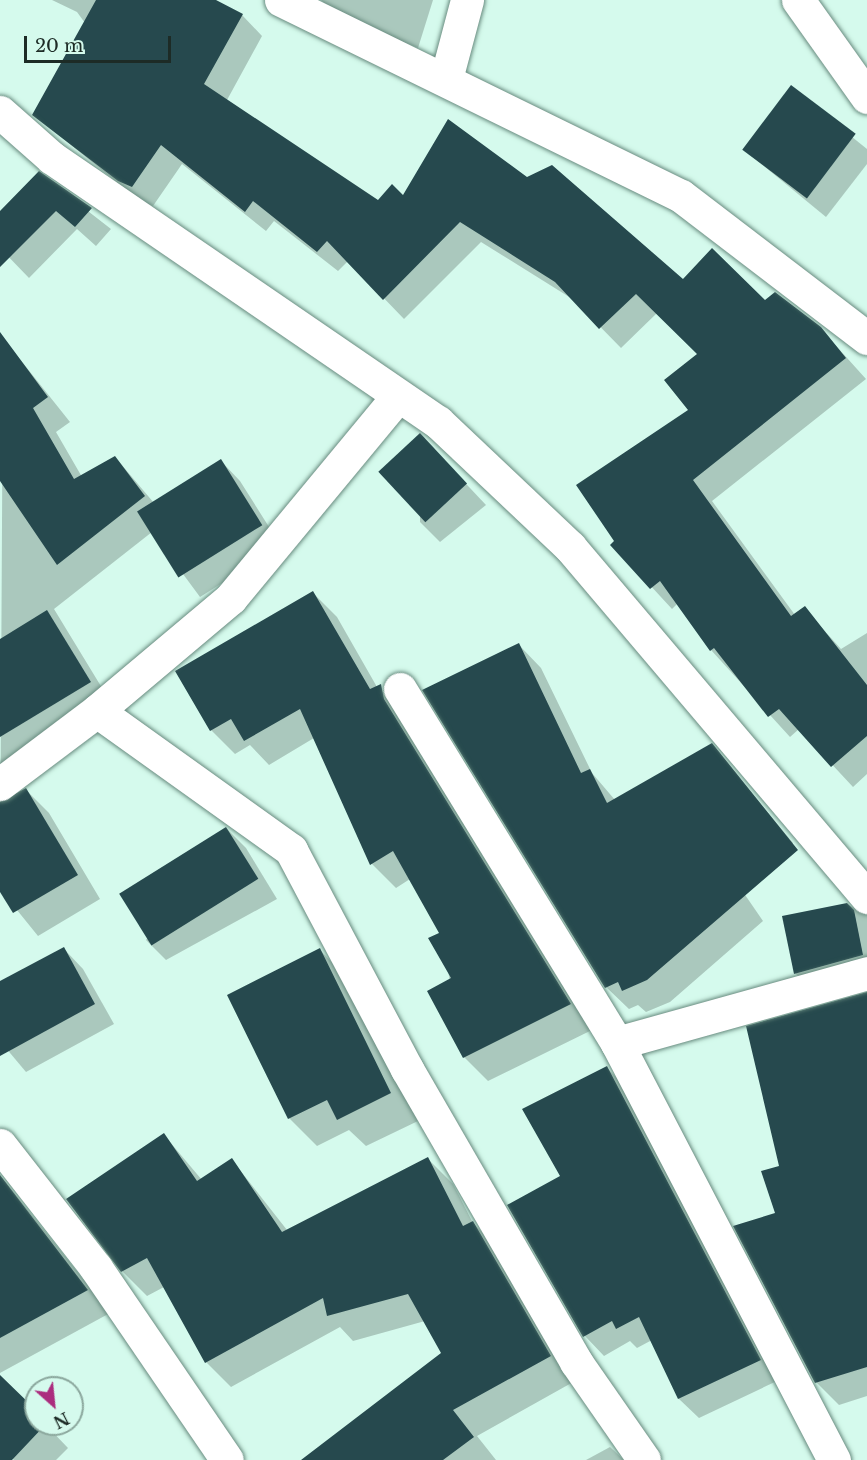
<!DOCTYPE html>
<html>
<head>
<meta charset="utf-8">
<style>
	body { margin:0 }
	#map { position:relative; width:867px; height:1460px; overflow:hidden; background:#d5faed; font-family:"Libre Baskerville",serif }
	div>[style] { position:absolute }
	.shadow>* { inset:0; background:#0003 }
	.building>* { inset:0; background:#26494e; transform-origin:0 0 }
	.roads { filter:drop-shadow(0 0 2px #688b7f) drop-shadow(0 0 2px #688b7f) }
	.street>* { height:33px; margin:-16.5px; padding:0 16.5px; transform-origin:16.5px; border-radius:16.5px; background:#fff }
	span { translate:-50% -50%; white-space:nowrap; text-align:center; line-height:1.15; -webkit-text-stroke:6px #d5faed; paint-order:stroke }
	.north { position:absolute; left:24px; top:1376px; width:60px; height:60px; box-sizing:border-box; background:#d5faed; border:2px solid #8ba79d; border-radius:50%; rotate:153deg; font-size:16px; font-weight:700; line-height:24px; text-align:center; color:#1d2b26 }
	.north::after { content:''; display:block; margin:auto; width:21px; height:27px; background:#ab2d7e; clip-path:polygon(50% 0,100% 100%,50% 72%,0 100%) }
	.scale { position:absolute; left:24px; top:36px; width:147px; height:27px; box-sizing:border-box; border:3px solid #1d2b26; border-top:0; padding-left:8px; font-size:18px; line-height:21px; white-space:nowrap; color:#1d2b26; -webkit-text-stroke:4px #d5faed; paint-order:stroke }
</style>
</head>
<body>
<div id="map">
	<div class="shadow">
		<div style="clip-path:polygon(52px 0,213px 0,242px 15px,262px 36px,227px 100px,378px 202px,527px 179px,683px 281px,765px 302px,820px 328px,866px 379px,712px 501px,795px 615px,804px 608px,841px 649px,867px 633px,867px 774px,853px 787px,799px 729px,790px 737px,711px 650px,678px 603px,672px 609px,613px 545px,690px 410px,699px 354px,657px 313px,621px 348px,574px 300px,481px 242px,404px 319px,348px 261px,338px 271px,274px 221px,266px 231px,182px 164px,153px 206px,140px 201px,34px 115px,85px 23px,77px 12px)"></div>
		<div style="clip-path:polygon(321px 0,433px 0,418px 48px,336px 15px)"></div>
		<div style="clip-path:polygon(791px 88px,867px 149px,867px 164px,826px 217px,743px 149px)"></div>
		<div style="clip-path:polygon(39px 173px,111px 229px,96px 246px,77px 229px,29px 278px,0 248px,0 213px)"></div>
		<div style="clip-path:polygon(3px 338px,70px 422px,56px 432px,82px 477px,115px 457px,154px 503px,221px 461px,240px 481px,281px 546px,200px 597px,152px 532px,54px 609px,113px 706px,5px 801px,26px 790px,49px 813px,100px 899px,38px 936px,0 889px)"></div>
		<div style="clip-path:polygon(420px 435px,486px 505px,440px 542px,420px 522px)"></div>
		<div style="clip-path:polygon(313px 593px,337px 617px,377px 687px,404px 710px,594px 1029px,488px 1081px,464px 1057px,441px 933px,410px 879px,396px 888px,372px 864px,314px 738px,269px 765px,250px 745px,235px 754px,211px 730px,177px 671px)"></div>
		<div style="clip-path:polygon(519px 645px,541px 668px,592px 773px,615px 800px,712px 745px,793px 843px,741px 889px,763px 921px,670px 1002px,646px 1012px,638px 1005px,629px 1009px,606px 987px)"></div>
		<div style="clip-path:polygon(226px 828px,246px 848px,277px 899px,166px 960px,146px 940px)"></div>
		<div style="clip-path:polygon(847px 904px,867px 915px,867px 983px,818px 996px,795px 973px)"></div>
		<div style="clip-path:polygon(64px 949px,83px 969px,114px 1024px,26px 1072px,0 1041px,0 983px)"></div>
		<div style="clip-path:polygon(320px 950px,347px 978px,418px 1121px,366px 1146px,349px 1130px,317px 1146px,289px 1118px)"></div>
		<div style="clip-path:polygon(867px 994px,867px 1396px,839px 1405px,816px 1382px,777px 1214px,781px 1167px)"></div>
		<div style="clip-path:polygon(607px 1068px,626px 1087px,779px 1380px,699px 1418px,679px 1399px,652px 1340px,637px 1348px,630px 1341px,604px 1356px,585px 1336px,509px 1206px,562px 1177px)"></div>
		<div style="clip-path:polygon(164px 1135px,202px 1180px,232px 1160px,287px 1230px,428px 1159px,453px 1184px,473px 1223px,498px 1248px,575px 1381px,477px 1436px,496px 1460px,326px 1460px,443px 1353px,425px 1321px,353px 1341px,340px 1327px,231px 1387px,206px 1362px,164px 1287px,147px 1296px,122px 1271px)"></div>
		<div style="clip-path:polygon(0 1175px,110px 1313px,0 1373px)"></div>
		<div style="clip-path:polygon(0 1377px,36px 1415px,36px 1424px,45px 1424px,68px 1448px,56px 1460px,14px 1460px,0 1446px)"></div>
		<div style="clip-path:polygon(610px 1447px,624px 1460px,586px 1460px)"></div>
	</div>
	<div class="building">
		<div style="clip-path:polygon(96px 0,216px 0,243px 14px,204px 84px,378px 200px,392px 184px,403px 195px,448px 119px,527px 177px,552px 165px,683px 279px,712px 248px,765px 300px,775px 292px,821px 327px,846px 358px,693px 480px,791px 616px,805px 606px,867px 685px,867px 736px,831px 767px,779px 709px,768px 717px,714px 648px,710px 651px,660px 581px,650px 589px,610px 545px,614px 541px,576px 485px,688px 410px,664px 380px,697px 354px,636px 294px,599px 329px,555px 282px,460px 222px,383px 300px,327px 241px,317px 252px,253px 201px,245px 212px,161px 145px,132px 187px,118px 181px,32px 115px)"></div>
		<div style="left:791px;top:85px;width:81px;height:81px;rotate:37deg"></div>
		<div style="clip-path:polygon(39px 171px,92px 208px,75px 227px,56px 211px,0 267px,0 211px)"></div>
		<div style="clip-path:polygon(0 332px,48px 397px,33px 408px,74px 479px,115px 456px,145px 496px,57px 565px,0 481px)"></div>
		<div style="left:420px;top:433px;width:69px;height:57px;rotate:47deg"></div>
		<div style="left:221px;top:459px;width:78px;height:99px;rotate:58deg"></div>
		<div style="clip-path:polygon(313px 591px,370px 689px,381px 684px,384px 699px,571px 1004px,463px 1058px,427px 991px,451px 978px,428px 938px,439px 933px,393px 851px,370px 865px,300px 709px,244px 741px,231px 719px,210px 731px,175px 671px)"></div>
		<div style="clip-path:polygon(47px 610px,91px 682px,0 737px,0 639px)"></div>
		<div style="clip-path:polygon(519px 643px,581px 773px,590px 769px,607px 803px,712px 743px,798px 850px,647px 980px,622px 991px,618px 982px,605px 988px,422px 690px)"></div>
		<div style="clip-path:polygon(26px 788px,78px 875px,13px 913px,0 892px,0 802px)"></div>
		<div style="left:226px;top:827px;width:61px;height:126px;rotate:58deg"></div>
		<div style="clip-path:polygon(847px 903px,854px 910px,863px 955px,794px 974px,782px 916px)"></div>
		<div style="clip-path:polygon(64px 947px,95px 1004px,0 1056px,0 981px)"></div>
		<div style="clip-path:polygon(320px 948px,391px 1093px,337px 1120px,327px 1100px,288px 1119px,227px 995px)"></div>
		<div style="clip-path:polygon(867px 992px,867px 1367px,815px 1383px,733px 1226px,775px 1213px,761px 1171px,779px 1166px,746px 1026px)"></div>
		<div style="clip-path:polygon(607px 1066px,761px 1360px,678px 1399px,639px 1317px,616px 1329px,612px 1321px,583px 1337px,507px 1205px,560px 1176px,522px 1109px)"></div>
		<div style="clip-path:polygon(164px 1133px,197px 1181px,232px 1158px,282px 1232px,428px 1157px,463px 1226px,473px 1221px,551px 1356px,453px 1410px,474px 1437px,443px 1460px,301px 1460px,441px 1353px,408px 1294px,327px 1316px,323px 1298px,205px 1363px,147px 1258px,121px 1272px,66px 1199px)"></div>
		<div style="clip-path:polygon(0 1175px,88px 1290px,0 1338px)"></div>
		<div style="clip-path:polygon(0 1375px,36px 1410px,36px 1424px,46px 1424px,12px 1460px,0 1460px)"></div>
	</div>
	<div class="roads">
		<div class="street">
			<div style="left:281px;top:0;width:445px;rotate:26.1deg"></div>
			<div style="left:681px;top:196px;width:234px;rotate:37.4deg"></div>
			<div style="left:798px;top:0;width:119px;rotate:54.6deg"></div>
			<div style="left:446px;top:79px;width:82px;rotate:-75.1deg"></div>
			<div style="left:0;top:112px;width:69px;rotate:41.5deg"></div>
			<div style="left:52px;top:158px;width:468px;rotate:34.4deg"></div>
			<div style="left:438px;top:422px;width:182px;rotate:43.4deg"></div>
			<div style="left:570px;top:547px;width:459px;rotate:49.7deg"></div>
			<div style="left:398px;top:396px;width:262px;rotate:129.6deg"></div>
			<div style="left:231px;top:598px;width:175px;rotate:139.9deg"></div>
			<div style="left:97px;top:711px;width:239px;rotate:35.6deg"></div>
			<div style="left:291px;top:850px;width:248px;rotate:62.1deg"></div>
			<div style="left:407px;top:1069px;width:338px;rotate:60deg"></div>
			<div style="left:576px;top:1362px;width:119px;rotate:55.2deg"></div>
			<div style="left:400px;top:689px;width:415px;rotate:58.5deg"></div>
			<div style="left:0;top:784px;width:121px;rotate:-37deg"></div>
			<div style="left:0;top:1145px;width:156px;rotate:52deg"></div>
			<div style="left:96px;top:1268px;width:232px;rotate:55.7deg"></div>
			<div style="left:834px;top:1460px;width:470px;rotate:-117.5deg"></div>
			<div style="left:617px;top:1043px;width:260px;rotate:-15.6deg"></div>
		</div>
	</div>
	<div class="north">N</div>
	<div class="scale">20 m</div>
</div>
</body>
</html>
